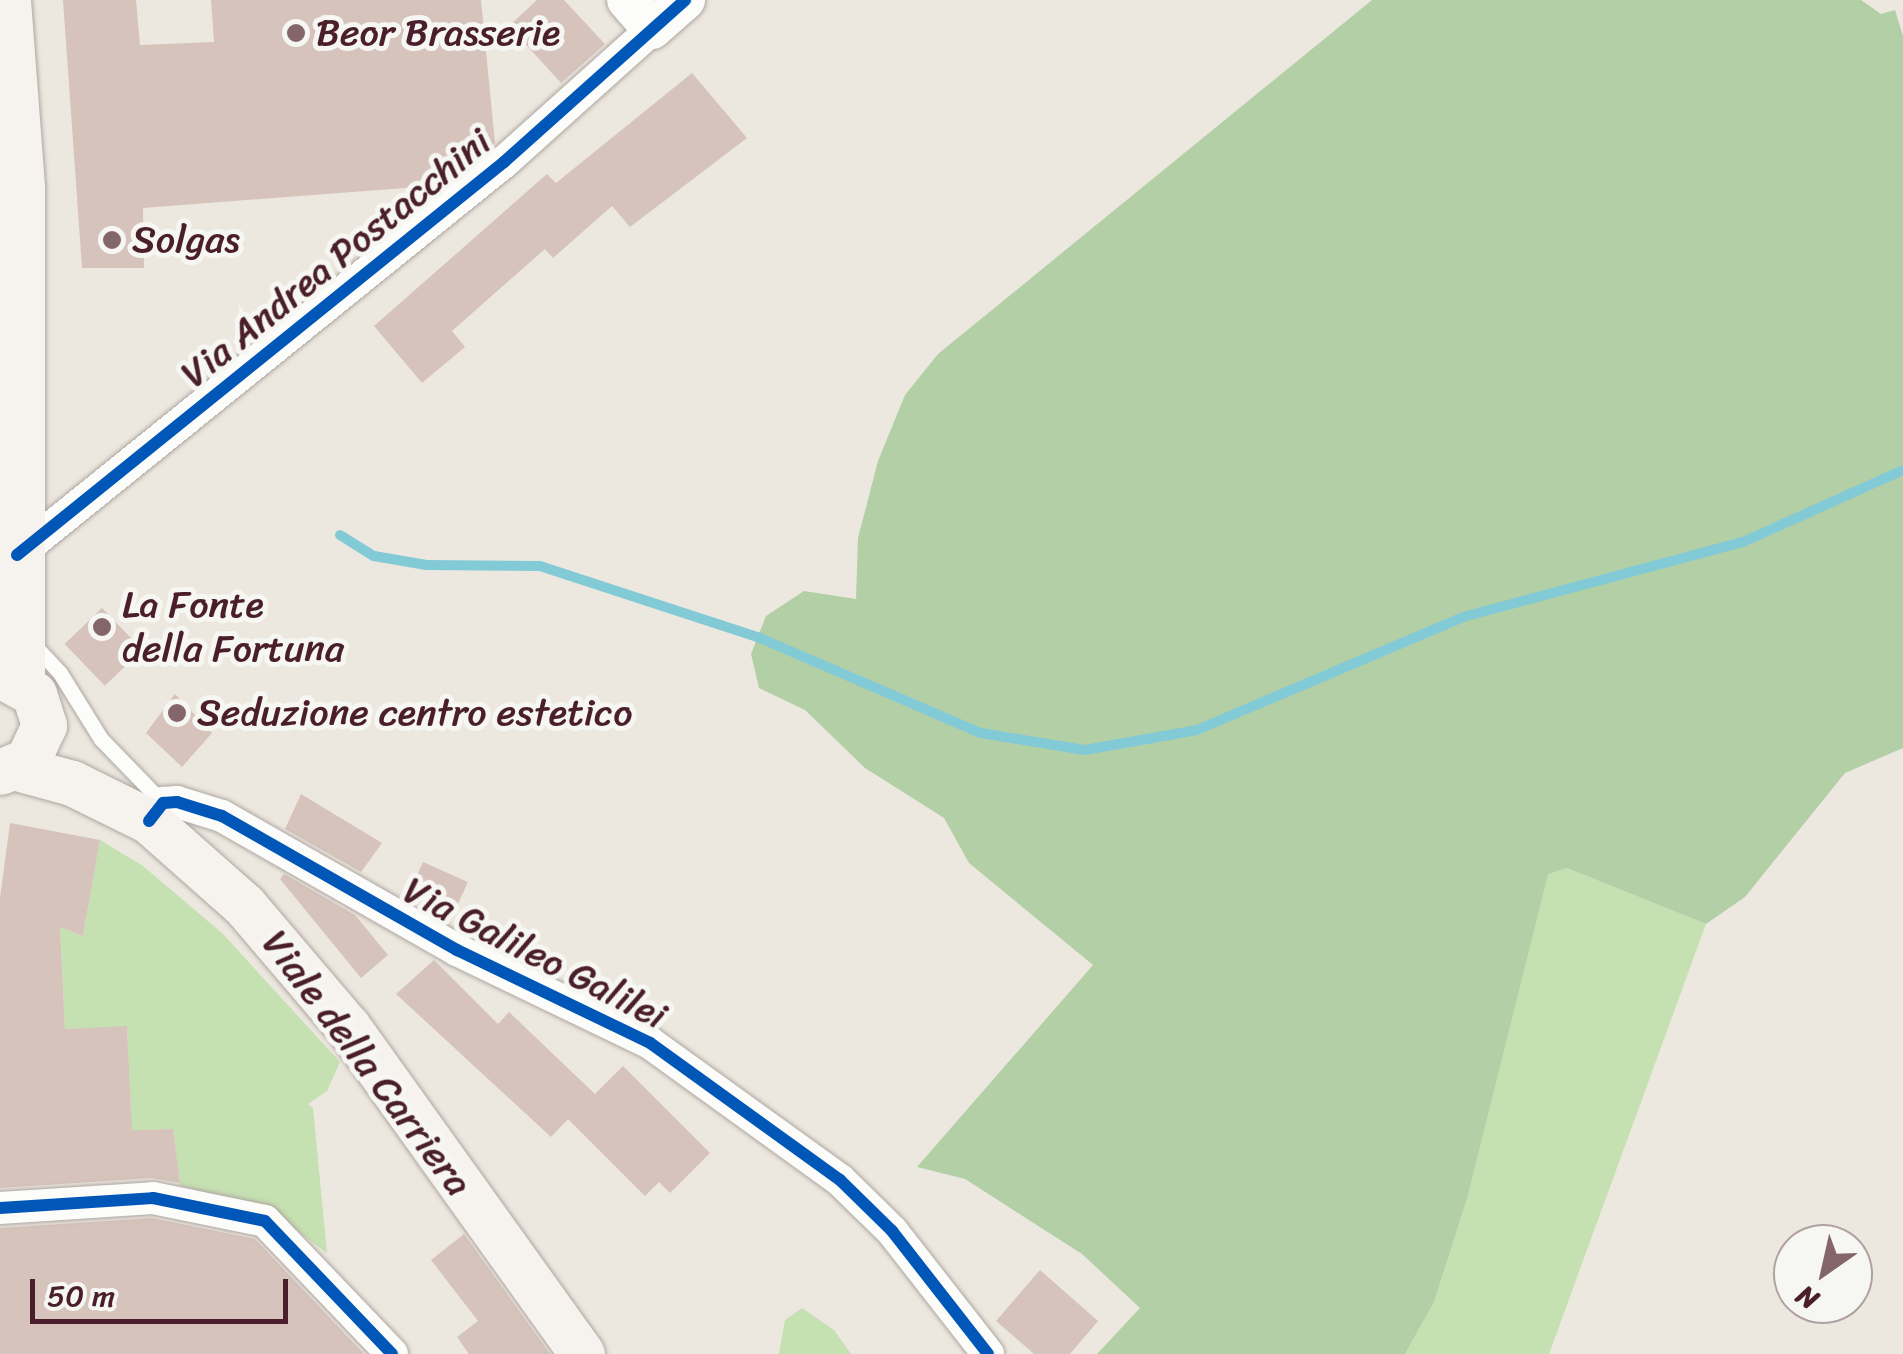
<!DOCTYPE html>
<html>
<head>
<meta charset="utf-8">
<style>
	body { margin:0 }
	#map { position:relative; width:1903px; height:1354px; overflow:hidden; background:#ede8df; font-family:Sriracha,sans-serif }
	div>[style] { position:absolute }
	.green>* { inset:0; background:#c5e0b1 }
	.forest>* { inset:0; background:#b3cfa6 }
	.stream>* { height:10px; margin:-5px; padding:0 5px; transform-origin:5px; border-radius:5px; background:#83cad7 }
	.building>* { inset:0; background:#d5c3bc; transform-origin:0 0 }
	.roads { filter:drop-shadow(0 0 2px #aea6a2) drop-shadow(0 0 2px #aea6a2) }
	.service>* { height:15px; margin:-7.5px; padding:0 7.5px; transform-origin:7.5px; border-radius:7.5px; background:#fcfcfa }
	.minor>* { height:32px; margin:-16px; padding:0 16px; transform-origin:16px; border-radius:16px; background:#fcfcfa }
	.tertiary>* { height:40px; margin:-20px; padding:0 20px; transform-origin:20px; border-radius:20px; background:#fcfcfa }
	.secondary>* { height:45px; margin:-22.5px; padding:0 22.5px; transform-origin:22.5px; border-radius:22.5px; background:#f6f3ef }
	.cycleway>* { height:12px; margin:-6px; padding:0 6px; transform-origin:6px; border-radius:6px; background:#0057b8 }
	.dots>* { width:28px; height:28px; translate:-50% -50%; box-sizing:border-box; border:5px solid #f6f6f2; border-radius:50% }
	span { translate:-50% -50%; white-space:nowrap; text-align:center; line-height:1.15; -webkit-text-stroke:10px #f6f6f2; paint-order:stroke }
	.poi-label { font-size:38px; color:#4a1f2b }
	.left { translate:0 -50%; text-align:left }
	.street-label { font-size:38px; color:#4a1f2b }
	.north { position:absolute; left:1773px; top:1224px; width:100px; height:100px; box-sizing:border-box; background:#f6f6f2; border:2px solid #b1a0a2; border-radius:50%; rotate:214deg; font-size:28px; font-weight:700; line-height:40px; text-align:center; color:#4a1f2b }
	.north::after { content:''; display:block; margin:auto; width:35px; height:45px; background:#83656a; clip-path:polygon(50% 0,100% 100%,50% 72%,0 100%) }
	.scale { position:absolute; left:30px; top:1279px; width:258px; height:45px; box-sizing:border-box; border:5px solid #4a1f2b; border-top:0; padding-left:12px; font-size:30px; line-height:35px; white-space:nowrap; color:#4a1f2b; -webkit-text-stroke:8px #f6f6f2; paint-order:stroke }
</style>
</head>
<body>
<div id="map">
	<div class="green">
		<div style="clip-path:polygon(100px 840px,143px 866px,223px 934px,340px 1062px,327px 1091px,308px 1104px,313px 1108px,327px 1253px,273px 1213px,180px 1185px,173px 1129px,47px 1133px,131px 1111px,127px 1027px,65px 1029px,60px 927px,83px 936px)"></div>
		<div style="clip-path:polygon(1567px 868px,1706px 924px,1549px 1354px,1405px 1354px,1434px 1302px,1467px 1199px,1547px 874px)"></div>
		<div style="clip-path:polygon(802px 1308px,834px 1330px,851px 1354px,779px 1354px,785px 1320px)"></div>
	</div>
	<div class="forest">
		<div style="clip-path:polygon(1372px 0,1861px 0,1881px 14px,1895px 10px,1903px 36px,1903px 748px,1845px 773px,1745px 897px,1706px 924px,1567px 868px,1548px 874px,1467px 1199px,1434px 1302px,1405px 1354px,1097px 1354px,1140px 1308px,1082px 1254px,965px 1179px,917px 1167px,1093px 965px,969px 863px,944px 818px,865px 768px,805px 710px,759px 688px,751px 654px,766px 616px,804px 591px,856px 599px,858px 538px,878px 461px,905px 395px,938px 354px)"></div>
	</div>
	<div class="stream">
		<div style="left:340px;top:535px;width:40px;rotate:32deg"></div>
		<div style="left:374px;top:556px;width:53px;rotate:9.8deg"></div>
		<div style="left:426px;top:565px;width:114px;rotate:0.5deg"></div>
		<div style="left:540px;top:566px;width:231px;rotate:18.1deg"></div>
		<div style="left:760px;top:638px;width:241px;rotate:23.3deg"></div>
		<div style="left:981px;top:733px;width:105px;rotate:9.3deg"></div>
		<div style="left:1085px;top:750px;width:114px;rotate:-10.1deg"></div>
		<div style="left:1197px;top:730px;width:289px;rotate:-23deg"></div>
		<div style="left:1463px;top:617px;width:290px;rotate:-15deg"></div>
		<div style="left:1743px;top:542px;width:175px;rotate:-24.2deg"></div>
	</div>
	<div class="building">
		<div style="clip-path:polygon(63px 0,136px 0,140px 45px,214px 42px,211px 0,481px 0,495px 143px,481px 155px,446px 158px,444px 185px,143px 208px,144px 268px,82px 268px)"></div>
		<div style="clip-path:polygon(537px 0,564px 0,605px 44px,561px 83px,509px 26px)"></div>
		<div style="clip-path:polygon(692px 73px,747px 138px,630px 227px,612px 206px,553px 258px,545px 249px,452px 331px,465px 347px,422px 383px,374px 326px,547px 174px,556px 183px)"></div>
		<div style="left:102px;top:608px;width:58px;height:52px;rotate:46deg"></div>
		<div style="clip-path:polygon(175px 694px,212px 733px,182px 767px,146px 733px)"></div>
		<div style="clip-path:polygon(301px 794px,382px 843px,361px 872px,285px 829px)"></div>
		<div style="clip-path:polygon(10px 823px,100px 840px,83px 936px,60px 927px,65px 1029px,127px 1026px,132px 1130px,173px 1129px,180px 1183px,152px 1178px,0 1188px,0 898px)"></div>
		<div style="left:423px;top:862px;width:49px;height:39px;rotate:24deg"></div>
		<div style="clip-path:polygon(284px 874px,355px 915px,388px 955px,361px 978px,280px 879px)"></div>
		<div style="clip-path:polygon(434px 960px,498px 1024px,509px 1012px,595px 1094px,623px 1066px,710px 1153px,670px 1193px,659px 1182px,645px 1196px,568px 1119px,551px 1137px,396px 994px)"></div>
		<div style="clip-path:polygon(152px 1218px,255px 1239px,364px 1354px,0 1354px,0 1228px)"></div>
		<div style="clip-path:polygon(464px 1234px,550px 1354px,469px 1354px,457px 1337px,478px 1321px,431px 1260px)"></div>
		<div style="clip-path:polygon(1040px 1270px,1098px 1321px,1070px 1354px,1034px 1354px,996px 1321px)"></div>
	</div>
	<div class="roads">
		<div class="service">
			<div style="left:34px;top:645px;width:38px;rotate:47deg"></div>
			<div style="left:60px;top:673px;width:78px;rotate:58.2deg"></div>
			<div style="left:101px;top:739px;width:89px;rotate:45.9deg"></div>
		</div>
		<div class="minor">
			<div style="left:17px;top:555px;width:626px;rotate:-38.9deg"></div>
			<div style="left:504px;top:162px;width:199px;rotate:-41.9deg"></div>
			<div style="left:149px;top:821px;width:23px;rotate:-52deg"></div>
			<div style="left:163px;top:803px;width:14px;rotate:-4deg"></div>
			<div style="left:177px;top:802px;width:47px;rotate:17.3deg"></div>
			<div style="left:222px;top:816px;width:271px;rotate:29.7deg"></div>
			<div style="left:457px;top:950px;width:214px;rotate:25.7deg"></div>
			<div style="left:650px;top:1043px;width:234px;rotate:35.8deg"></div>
			<div style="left:840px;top:1180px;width:73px;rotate:44.4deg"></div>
			<div style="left:892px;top:1231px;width:156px;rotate:52deg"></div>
			<div style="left:0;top:1208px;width:153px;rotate:-3.7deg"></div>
			<div style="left:153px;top:1198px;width:114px;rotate:11.6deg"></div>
			<div style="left:265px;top:1221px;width:184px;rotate:46.3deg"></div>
		</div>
		<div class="tertiary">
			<div style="left:627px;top:0;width:38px;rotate:49deg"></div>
			<div style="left:652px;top:29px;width:44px;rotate:-41.3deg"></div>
		</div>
		<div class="secondary">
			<div style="left:8px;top:0;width:189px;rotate:85.7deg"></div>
			<div style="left:22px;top:188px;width:495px;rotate:90deg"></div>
			<div style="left:0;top:675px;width:39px;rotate:29deg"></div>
			<div style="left:34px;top:694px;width:33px;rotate:72deg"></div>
			<div style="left:44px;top:725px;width:38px;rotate:115deg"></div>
			<div style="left:28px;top:760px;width:30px;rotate:157deg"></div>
			<div style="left:17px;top:768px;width:57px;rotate:15.3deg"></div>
			<div style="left:72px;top:783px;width:86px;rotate:26.3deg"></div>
			<div style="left:149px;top:821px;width:127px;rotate:41.5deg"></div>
			<div style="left:244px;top:905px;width:160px;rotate:49.6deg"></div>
			<div style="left:348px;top:1027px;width:402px;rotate:54.4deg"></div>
		</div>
	</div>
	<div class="cycleway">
		<div style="left:17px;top:555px;width:626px;rotate:-38.9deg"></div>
		<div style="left:504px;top:162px;width:243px;rotate:-41.8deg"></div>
		<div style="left:149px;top:821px;width:23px;rotate:-52deg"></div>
		<div style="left:163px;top:803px;width:14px;rotate:-4deg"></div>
		<div style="left:177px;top:802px;width:47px;rotate:17.3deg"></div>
		<div style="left:222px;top:816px;width:271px;rotate:29.7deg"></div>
		<div style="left:457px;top:950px;width:214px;rotate:25.7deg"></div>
		<div style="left:650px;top:1043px;width:234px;rotate:35.8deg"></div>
		<div style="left:840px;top:1180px;width:73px;rotate:44.4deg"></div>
		<div style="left:892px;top:1231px;width:156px;rotate:52deg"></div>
		<div style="left:0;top:1208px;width:153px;rotate:-3.7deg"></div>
		<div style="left:153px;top:1198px;width:114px;rotate:11.6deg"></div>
		<div style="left:265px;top:1221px;width:184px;rotate:46.3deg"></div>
	</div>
	<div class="dots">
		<div style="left:296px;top:33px;background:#83656a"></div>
		<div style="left:112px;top:240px;background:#83656a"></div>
		<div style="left:102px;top:627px;background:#83656a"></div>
		<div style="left:177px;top:713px;background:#83656a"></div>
	</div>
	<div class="poi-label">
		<span class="left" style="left:316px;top:33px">Beor Brasserie</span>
		<span class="left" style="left:132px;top:240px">Solgas</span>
		<span class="left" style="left:122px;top:627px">La Fonte<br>della Fortuna</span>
		<span class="left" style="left:197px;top:713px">Seduzione centro estetico</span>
	</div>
	<div class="street-label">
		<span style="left:336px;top:258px;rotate:-39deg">Via Andrea Postacchini</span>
		<span style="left:535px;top:953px;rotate:27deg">Via Galileo Galilei</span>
		<span style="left:367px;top:1063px;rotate:53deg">Viale della Carriera</span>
	</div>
	<div class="north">N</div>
	<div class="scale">50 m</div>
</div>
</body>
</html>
